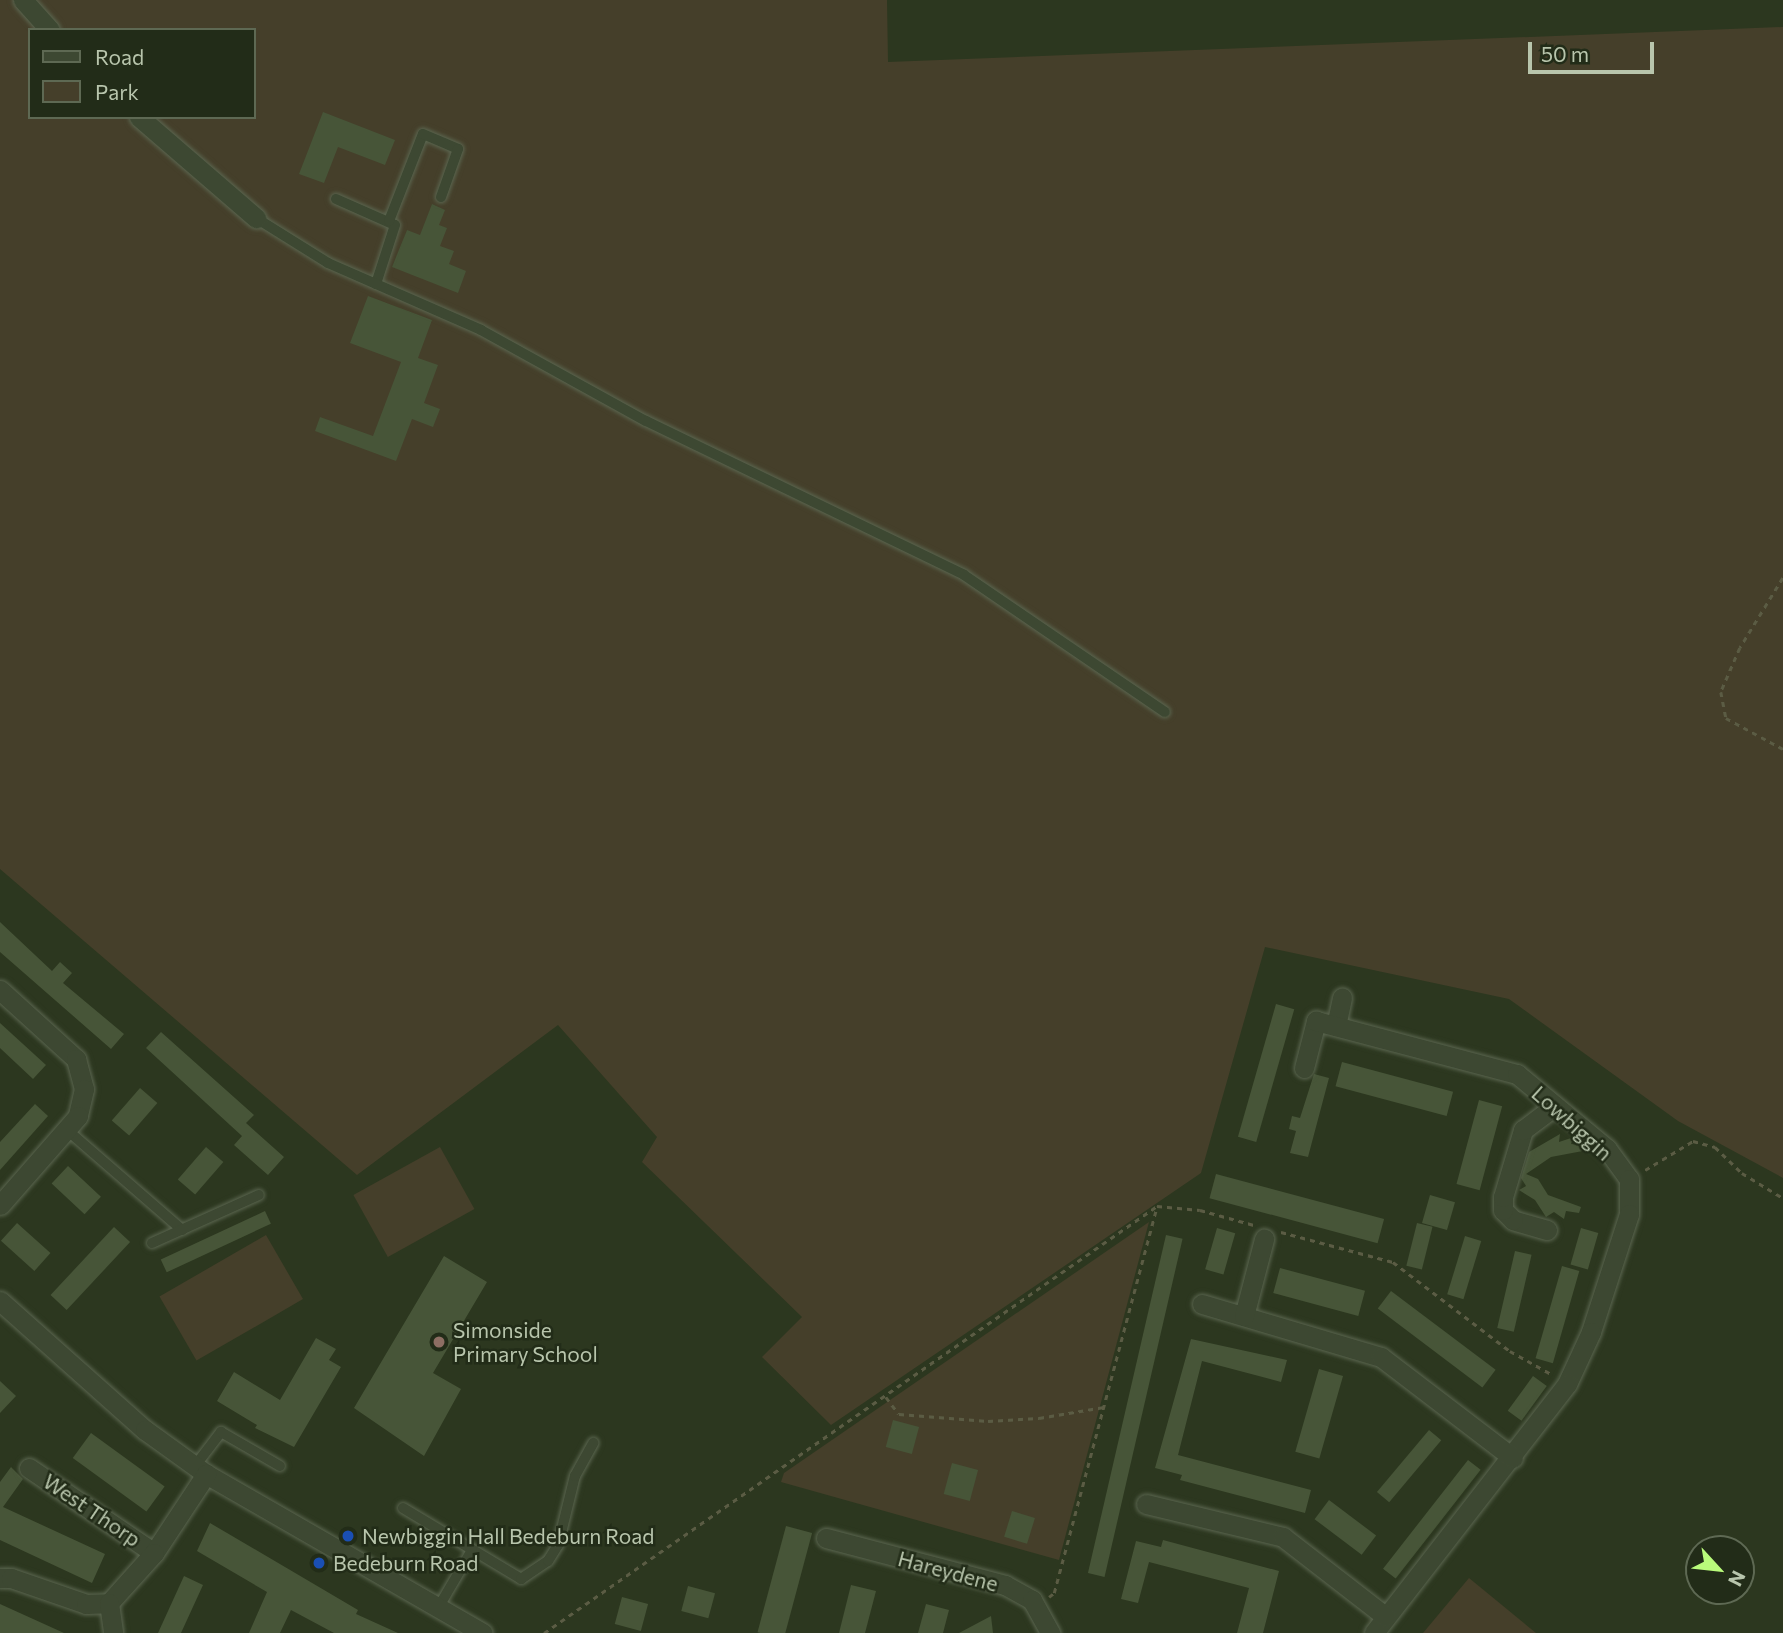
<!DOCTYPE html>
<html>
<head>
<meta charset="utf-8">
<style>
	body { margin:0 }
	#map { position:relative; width:1783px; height:1633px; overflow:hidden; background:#2c371f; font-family:Commissioner,sans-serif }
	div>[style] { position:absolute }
	.green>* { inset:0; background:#453f2a; transform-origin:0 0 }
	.building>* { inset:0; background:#475538; transform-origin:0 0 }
	.path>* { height:2.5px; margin-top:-1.25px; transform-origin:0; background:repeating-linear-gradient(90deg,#5b5c44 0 5px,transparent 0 10px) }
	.roads { filter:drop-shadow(0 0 2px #5b6650) drop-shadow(0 0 2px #5b6650) }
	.lane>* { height:10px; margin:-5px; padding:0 5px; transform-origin:5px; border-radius:5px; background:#3d4832 }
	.street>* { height:19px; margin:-9.5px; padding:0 9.5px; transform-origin:9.5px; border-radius:9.5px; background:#3d4832 }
	.dots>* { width:19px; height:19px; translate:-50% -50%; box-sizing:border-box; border:4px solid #222c18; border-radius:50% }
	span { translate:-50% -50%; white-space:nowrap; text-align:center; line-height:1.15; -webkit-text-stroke:5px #222c18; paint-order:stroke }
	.street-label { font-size:21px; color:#b8c5ac }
	.poi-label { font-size:21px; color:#b8c5ac }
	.left { translate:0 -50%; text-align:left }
	.legend { position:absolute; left:28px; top:28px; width:228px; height:91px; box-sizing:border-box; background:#222c18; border:2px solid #5e6953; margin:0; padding:9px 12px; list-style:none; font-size:21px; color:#b8c5ac }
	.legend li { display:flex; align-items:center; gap:14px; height:35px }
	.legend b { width:35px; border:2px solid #5e6953 }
	.north { position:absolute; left:1685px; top:1535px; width:70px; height:70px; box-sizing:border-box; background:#222c18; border:2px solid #5e6953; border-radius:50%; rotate:117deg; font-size:19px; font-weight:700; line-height:28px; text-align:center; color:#b8c5ac }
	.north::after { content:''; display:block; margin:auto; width:24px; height:32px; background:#b9fb7b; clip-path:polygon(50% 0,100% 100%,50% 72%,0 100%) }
	.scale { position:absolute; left:1528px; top:42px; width:126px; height:32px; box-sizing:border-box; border:4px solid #b8c5ac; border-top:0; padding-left:9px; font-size:21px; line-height:24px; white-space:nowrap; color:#b8c5ac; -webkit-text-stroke:5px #222c18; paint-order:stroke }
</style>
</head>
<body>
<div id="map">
	<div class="green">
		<div style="clip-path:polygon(evenodd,0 0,887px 0,888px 62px,1783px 27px,1783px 1178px,1678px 1121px,1509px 999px,1265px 947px,1201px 1173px,831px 1425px,762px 1357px,802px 1317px,642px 1162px,657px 1137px,558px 1025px,357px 1175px,0 869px,0 0,30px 30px,254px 30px,254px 117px,30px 117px,30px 30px)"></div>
		<div style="left:440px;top:1147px;width:71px;height:99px;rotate:61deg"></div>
		<div style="clip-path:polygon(1149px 1222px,1059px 1560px,781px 1482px,784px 1473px)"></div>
		<div style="left:266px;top:1235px;width:74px;height:123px;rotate:60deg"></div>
		<div style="clip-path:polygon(1469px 1578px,1536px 1633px,1423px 1633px)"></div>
	</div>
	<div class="building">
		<div style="clip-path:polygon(323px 112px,395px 140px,385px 165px,338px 147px,324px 183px,299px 174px)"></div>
		<div style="clip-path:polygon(432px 204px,445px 210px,439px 225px,447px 228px,440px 246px,454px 251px,449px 264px,466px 271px,458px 293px,392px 267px,407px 230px,420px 235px)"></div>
		<div style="clip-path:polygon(368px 296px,432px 320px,418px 358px,438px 365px,424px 403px,440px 409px,433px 427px,412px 419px,396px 461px,315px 431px,320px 417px,373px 436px,401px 362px,350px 343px)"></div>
		<div style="clip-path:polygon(0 922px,52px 971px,60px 962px,72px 973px,63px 983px,124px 1034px,111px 1049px,0 952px)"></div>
		<div style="left:1276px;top:1004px;width:19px;height:138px;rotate:16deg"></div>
		<div style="clip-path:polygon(0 1023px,46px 1065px,33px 1079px,0 1048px)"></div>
		<div style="clip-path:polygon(161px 1032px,254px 1115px,246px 1123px,284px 1157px,268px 1175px,234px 1145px,242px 1136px,146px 1048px)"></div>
		<div style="left:1342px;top:1062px;width:115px;height:25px;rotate:15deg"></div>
		<div style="clip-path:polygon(1314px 1074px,1329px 1078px,1308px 1157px,1290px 1153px,1296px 1131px,1289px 1129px,1292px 1116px,1300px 1118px)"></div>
		<div style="left:140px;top:1088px;width:23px;height:43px;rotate:41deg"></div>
		<div style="left:1479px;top:1100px;width:24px;height:87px;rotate:15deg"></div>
		<div style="clip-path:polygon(35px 1104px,48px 1116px,0 1170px,0 1142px)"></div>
		<div style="clip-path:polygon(1560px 1134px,1559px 1142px,1574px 1137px,1571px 1144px,1583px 1145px,1588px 1150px,1551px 1157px,1526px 1174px,1538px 1179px,1548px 1195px,1581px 1207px,1579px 1213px,1566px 1211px,1564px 1219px,1554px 1212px,1546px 1217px,1535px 1200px,1519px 1190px,1526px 1186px,1521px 1178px,1529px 1152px)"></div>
		<div style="left:206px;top:1147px;width:23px;height:43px;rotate:41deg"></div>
		<div style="left:68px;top:1166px;width:45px;height:24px;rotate:43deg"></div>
		<div style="left:1216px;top:1174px;width:174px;height:25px;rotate:15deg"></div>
		<div style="left:1430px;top:1195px;width:26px;height:29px;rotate:16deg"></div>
		<div style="left:265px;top:1211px;width:14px;height:115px;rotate:65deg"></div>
		<div style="left:17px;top:1223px;width:45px;height:24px;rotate:42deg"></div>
		<div style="left:1417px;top:1223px;width:16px;height:44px;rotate:14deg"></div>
		<div style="left:114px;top:1227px;width:22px;height:93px;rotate:43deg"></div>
		<div style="left:1217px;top:1228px;width:19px;height:43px;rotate:16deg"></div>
		<div style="left:1581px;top:1228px;width:18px;height:38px;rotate:16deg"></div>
		<div style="left:1166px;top:1235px;width:17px;height:347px;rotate:13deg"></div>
		<div style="left:1465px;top:1236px;width:17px;height:61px;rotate:17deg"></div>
		<div style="left:1515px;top:1251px;width:17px;height:79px;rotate:13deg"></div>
		<div style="clip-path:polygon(444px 1256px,487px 1282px,433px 1373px,461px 1389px,424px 1456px,354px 1408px)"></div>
		<div style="left:1562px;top:1266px;width:18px;height:96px;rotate:16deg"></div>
		<div style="left:1280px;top:1268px;width:88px;height:26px;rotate:15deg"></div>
		<div style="left:1391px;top:1291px;width:131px;height:22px;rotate:37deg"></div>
		<div style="clip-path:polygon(316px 1338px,336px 1349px,329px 1360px,341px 1367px,294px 1447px,255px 1428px,257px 1425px,217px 1401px,234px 1372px,280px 1400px)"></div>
		<div style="clip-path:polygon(1191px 1339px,1287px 1360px,1281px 1382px,1202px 1361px,1178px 1455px,1311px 1490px,1305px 1513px,1180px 1480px,1182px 1475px,1155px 1468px)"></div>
		<div style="left:1319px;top:1369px;width:25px;height:86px;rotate:16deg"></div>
		<div style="left:1533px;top:1376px;width:17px;height:43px;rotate:36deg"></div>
		<div style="clip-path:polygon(0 1381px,16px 1396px,0 1413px)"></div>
		<div style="left:893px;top:1420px;width:27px;height:28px;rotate:15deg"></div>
		<div style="left:1429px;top:1430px;width:16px;height:81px;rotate:40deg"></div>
		<div style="left:91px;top:1433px;width:91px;height:31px;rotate:36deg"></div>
		<div style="left:1468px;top:1460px;width:16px;height:138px;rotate:38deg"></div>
		<div style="left:952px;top:1463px;width:27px;height:32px;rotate:15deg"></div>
		<div style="clip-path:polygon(11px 1467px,23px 1479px,3px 1507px,105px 1554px,92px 1583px,0 1540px,0 1482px)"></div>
		<div style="left:1329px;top:1500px;width:59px;height:24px;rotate:37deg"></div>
		<div style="left:1012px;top:1511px;width:24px;height:27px;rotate:17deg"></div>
		<div style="clip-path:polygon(210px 1523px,358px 1610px,356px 1614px,398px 1633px,334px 1633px,291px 1610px,280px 1633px,249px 1633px,267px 1592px,197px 1551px)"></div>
		<div style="left:786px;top:1526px;width:27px;height:110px;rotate:15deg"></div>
		<div style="clip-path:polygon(1163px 1540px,1279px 1571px,1263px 1633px,1237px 1633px,1249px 1588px,1149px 1562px,1138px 1603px,1121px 1599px,1136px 1541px,1161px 1547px)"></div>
		<div style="clip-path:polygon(184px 1576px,203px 1585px,181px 1633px,158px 1633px)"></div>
		<div style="clip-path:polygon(851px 1585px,876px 1591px,865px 1633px,839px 1633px)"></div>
		<div style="left:688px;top:1586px;width:28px;height:26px;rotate:15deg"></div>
		<div style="left:622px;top:1597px;width:27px;height:28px;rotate:15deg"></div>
		<div style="clip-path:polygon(0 1604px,64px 1633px,0 1633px)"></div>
		<div style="clip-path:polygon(926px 1604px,949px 1610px,943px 1633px,918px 1633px)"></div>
		<div style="clip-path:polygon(991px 1616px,993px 1633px,959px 1633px)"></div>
	</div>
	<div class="path">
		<div style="left:1783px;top:578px;width:82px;rotate:121.6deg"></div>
		<div style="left:1740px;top:648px;width:48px;rotate:113.4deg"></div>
		<div style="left:1721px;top:692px;width:26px;rotate:79deg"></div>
		<div style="left:1726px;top:718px;width:65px;rotate:28.5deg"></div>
		<div style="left:1645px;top:1170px;width:56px;rotate:-31.1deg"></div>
		<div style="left:1693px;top:1141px;width:23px;rotate:15deg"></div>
		<div style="left:1715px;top:1147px;width:37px;rotate:44deg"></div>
		<div style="left:1742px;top:1173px;width:48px;rotate:31.4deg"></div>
		<div style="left:1281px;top:1232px;width:116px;rotate:15deg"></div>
		<div style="left:1393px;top:1262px;width:147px;rotate:37.3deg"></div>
		<div style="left:1510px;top:1351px;width:49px;rotate:29.2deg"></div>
		<div style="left:886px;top:1397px;width:21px;rotate:53deg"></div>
		<div style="left:899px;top:1414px;width:89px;rotate:4.5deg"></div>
		<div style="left:988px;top:1421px;width:51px;rotate:-3.4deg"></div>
		<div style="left:1039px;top:1418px;width:66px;rotate:-9.6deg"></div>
		<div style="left:1049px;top:1597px;width:6px;rotate:-39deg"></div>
		<div style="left:1054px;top:1593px;width:400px;rotate:-75.1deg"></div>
		<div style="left:544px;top:1633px;width:747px;rotate:-34.86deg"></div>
		<div style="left:1157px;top:1206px;width:43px;rotate:5.3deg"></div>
		<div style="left:1200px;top:1210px;width:56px;rotate:15.5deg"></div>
	</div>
	<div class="roads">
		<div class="lane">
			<div style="left:336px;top:199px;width:64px;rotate:23.8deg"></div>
			<div style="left:395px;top:225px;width:62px;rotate:107.9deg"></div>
			<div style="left:256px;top:218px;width:85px;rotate:32deg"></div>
			<div style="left:328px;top:263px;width:167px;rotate:23.6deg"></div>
			<div style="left:481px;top:330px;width:188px;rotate:28.9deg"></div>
			<div style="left:646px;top:421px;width:353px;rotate:25.8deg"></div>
			<div style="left:964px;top:575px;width:243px;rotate:34.3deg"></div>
			<div style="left:389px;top:221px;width:93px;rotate:-68.7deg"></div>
			<div style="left:423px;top:134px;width:38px;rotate:23deg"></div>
			<div style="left:458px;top:149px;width:51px;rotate:109.5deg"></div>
			<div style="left:66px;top:1129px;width:154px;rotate:41deg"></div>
			<div style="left:152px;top:1243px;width:117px;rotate:-24.2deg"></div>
			<div style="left:195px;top:1466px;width:43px;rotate:-52.6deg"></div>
			<div style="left:221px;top:1432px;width:68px;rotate:30deg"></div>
			<div style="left:403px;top:1508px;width:138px;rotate:31deg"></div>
			<div style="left:521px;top:1579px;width:32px;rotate:-34deg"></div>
			<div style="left:548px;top:1561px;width:19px;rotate:-58deg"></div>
			<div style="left:558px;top:1545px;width:71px;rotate:-76.2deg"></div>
			<div style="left:575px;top:1476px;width:38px;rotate:-61deg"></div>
			<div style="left:438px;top:1608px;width:67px;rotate:-59.6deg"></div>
		</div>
		<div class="street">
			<div style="left:23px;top:0;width:40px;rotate:48deg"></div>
			<div style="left:139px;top:117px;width:155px;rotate:40.8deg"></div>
			<div style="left:0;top:990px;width:103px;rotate:42.2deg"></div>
			<div style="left:76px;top:1059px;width:31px;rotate:75deg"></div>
			<div style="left:84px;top:1089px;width:28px;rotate:103deg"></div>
			<div style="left:78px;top:1116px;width:118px;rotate:131.2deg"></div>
			<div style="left:1336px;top:1026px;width:29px;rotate:-78deg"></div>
			<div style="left:1304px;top:1068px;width:49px;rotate:-75.7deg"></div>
			<div style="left:1316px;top:1021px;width:208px;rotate:14.8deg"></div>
			<div style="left:1517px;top:1074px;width:117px;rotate:39.8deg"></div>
			<div style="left:1607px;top:1149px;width:37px;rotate:54deg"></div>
			<div style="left:1629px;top:1179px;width:35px;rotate:90deg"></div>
			<div style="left:1629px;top:1214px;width:124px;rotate:107.9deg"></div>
			<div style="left:1591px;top:1332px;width:57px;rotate:114.8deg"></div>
			<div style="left:1567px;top:1384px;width:315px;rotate:127.8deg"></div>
			<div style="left:1547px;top:1230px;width:35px;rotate:-164deg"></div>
			<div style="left:1513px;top:1220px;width:14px;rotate:-135deg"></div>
			<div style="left:1503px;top:1210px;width:13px;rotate:-90deg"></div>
			<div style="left:1503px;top:1197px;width:70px;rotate:-73.4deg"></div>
			<div style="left:1523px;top:1130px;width:40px;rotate:-37deg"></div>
			<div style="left:0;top:1301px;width:194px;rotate:41.7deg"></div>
			<div style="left:145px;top:1430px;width:75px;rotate:35.8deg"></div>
			<div style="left:206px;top:1474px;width:319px;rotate:29.9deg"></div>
			<div style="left:1202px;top:1304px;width:187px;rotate:16.5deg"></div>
			<div style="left:1381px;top:1357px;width:166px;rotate:37.4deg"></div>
			<div style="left:1244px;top:1316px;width:80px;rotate:-75.4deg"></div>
			<div style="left:29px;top:1468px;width:151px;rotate:34.2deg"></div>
			<div style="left:154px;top:1553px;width:95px;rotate:-56.6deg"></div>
			<div style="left:1146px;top:1504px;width:141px;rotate:13.5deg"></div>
			<div style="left:1283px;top:1537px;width:130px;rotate:37.8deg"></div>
			<div style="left:826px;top:1538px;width:185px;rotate:14.7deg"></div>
			<div style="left:1005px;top:1585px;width:31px;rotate:29deg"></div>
			<div style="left:1032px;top:1600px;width:38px;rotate:61deg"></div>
			<div style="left:0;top:1578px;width:11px"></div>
			<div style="left:11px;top:1578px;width:79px;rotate:19.1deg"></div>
			<div style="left:86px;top:1604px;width:23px;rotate:-2deg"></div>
			<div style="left:109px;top:1603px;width:67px;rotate:-48deg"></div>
			<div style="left:109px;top:1603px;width:30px;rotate:82deg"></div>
		</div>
	</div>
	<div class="dots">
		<div style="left:439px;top:1342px;background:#8d6e63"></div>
		<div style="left:348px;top:1536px;background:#1a4fb4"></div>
		<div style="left:319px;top:1563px;background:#1a4fb4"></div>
	</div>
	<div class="street-label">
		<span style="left:1572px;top:1123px;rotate:42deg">Lowbiggin</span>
		<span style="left:92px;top:1510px;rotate:34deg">West Thorp</span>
		<span style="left:948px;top:1571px;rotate:15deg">Hareydene</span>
	</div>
	<div class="poi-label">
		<span class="left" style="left:453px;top:1342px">Simonside<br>Primary School</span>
		<span class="left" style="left:362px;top:1536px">Newbiggin Hall Bedeburn Road</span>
		<span class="left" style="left:333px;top:1563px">Bedeburn Road</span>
	</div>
	<ul class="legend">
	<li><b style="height:9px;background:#3d4832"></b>Road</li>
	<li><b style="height:19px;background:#453f2a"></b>Park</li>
	</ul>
	<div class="north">N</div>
	<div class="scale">50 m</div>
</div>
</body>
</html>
